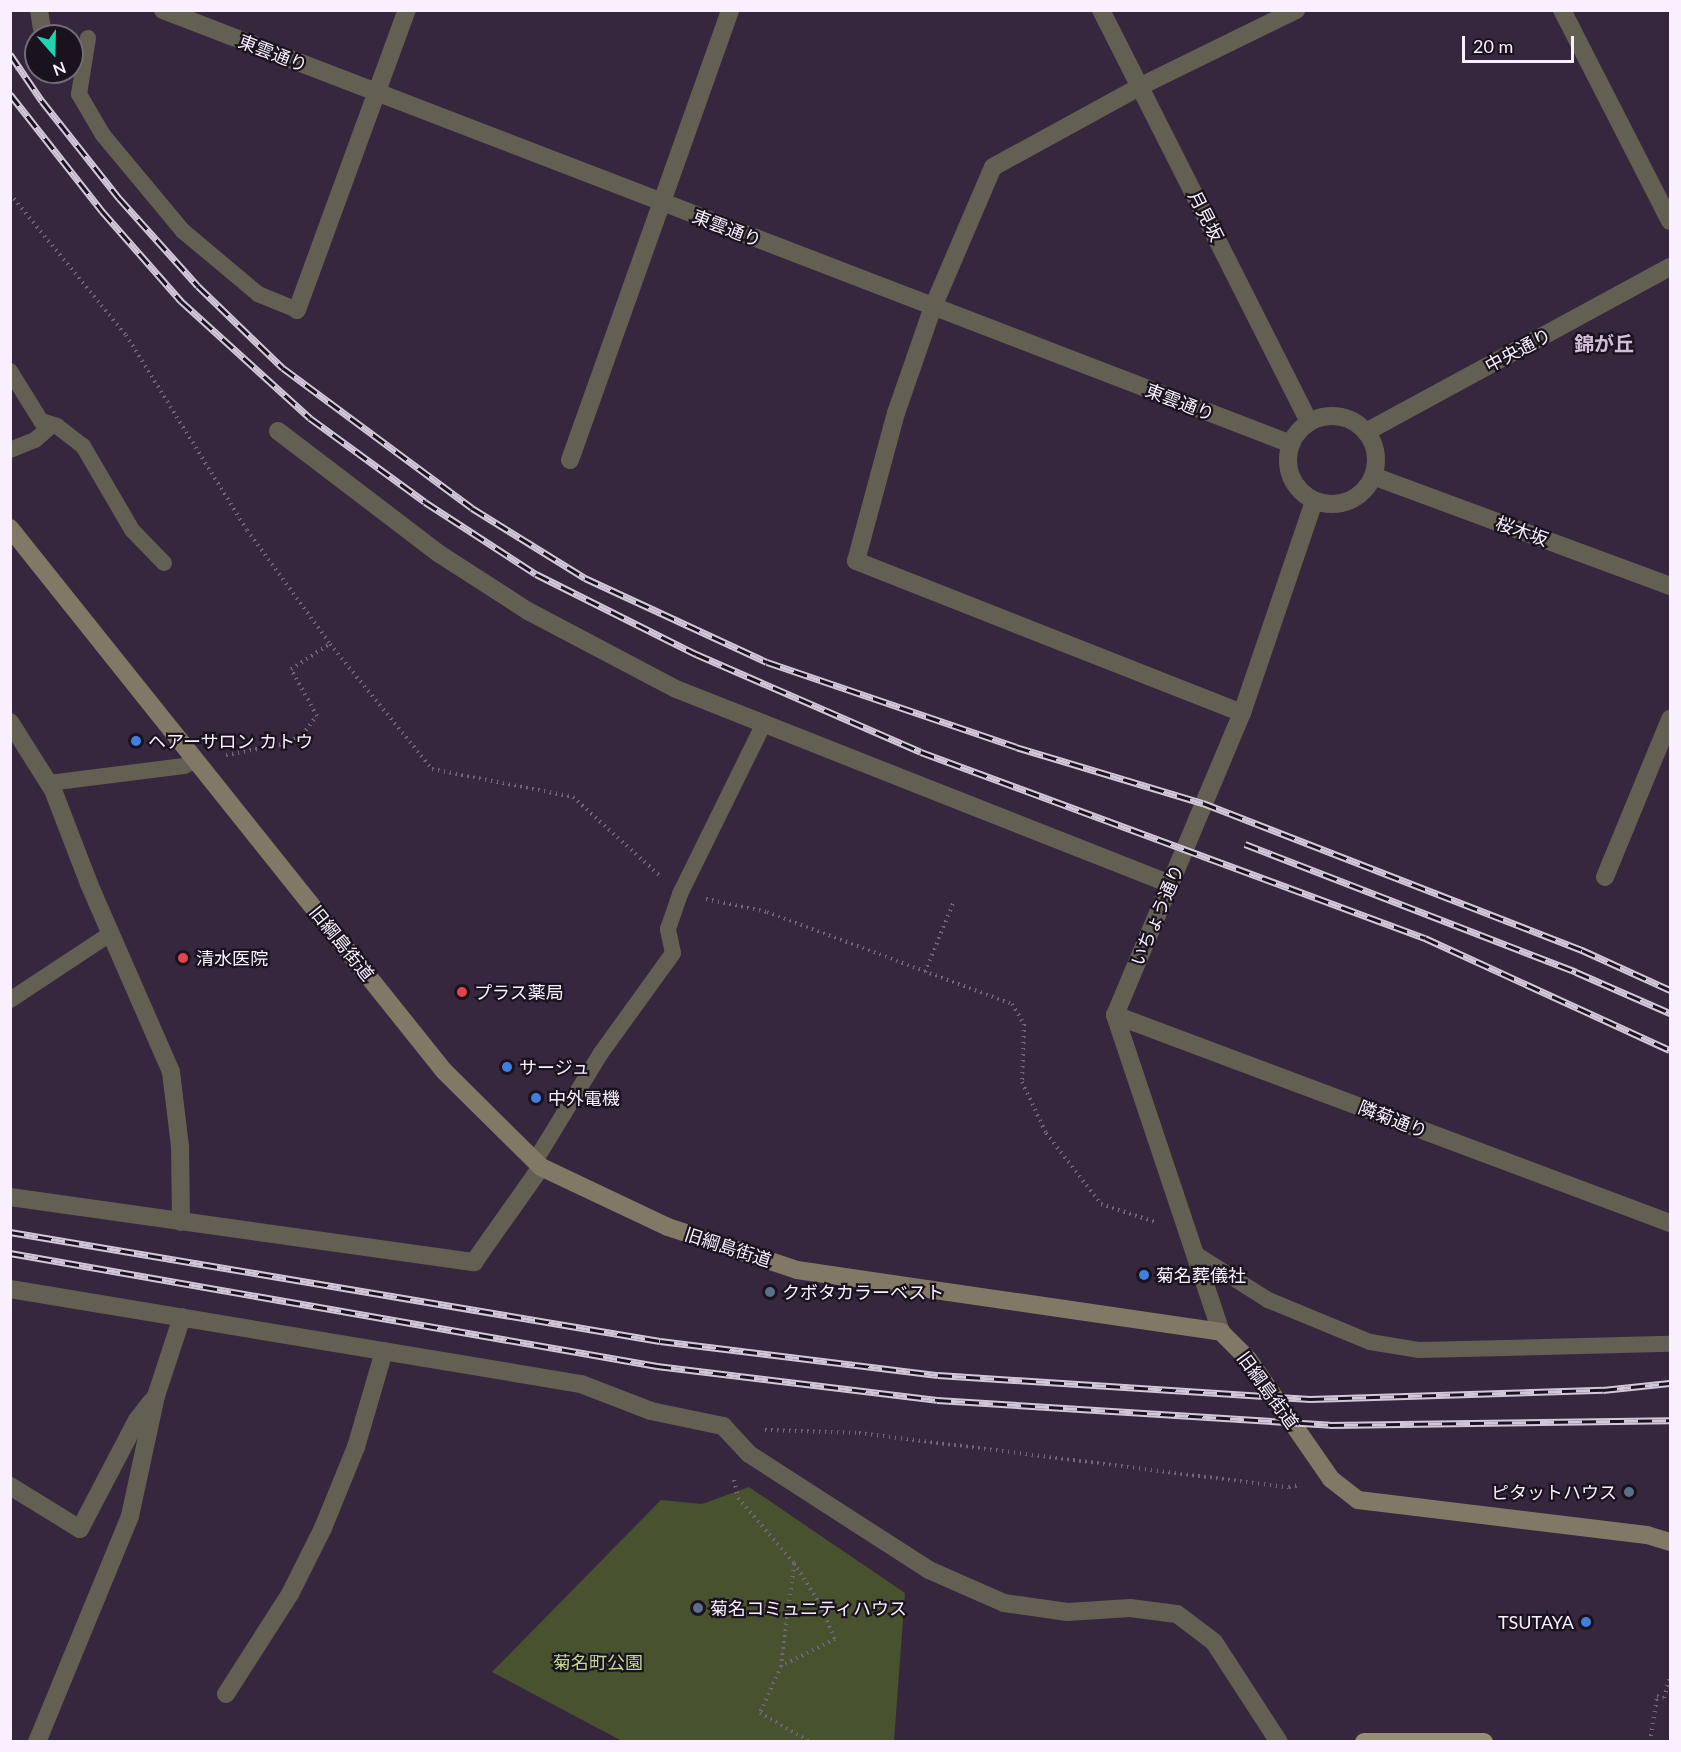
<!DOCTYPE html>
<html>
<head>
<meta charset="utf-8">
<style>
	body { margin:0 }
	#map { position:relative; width:1681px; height:1752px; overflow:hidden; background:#37273e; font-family:Lato,"Noto Sans JP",sans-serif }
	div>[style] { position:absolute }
	.green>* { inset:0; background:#48522f }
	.path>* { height:4px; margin-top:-2px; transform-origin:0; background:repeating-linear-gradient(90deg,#736579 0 1.5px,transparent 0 6px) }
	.lane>* { height:16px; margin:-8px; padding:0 8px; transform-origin:8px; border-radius:8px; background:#635f52 }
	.street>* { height:18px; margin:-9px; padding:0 9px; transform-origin:9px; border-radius:9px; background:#635f52 }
	.street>.ring { margin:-9px; padding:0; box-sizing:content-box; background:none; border:18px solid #635f52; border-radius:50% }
	.secondary>* { height:18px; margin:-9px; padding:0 9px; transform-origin:9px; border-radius:9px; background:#817965 }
	.primary>* { height:18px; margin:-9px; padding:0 9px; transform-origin:9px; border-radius:9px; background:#978e74 }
	.rail>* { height:7px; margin-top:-3.5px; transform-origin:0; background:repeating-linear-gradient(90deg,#1a131e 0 14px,#d3c8da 0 28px); box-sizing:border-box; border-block:2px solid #d3c8da }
	.dots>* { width:16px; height:16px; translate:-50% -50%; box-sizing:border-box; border:3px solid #1a131e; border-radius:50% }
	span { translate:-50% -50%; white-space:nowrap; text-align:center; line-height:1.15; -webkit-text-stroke:4.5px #1a131e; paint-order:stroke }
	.street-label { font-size:18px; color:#f9efff }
	.poi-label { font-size:18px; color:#f9efff }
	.left { translate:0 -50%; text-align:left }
	.right { translate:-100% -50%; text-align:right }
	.park-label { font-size:18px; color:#c4d895 }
	.neighbourhood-label { font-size:20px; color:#d1bedb; font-weight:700 }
	.frame { position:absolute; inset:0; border:12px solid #f9efff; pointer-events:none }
	.north { position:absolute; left:24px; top:24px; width:60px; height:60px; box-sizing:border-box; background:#1a131e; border:2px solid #736b78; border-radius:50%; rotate:160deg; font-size:16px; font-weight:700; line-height:24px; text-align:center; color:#f9efff }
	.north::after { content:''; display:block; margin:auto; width:21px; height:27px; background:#1fd5b0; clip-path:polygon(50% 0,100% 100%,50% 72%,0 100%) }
	.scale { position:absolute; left:1462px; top:36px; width:112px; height:27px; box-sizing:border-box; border:3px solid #f9efff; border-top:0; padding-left:8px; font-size:18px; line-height:21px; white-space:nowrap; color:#f9efff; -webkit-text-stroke:4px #1a131e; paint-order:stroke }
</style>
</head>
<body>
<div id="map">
	<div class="green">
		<div style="clip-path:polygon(749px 1487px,905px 1593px,894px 1741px,622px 1741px,492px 1672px,661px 1500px,702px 1504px)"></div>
	</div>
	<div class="path">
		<div style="left:10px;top:72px;width:30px;rotate:-28deg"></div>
		<div style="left:10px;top:194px;width:183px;rotate:50.6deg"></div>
		<div style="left:126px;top:335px;width:229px;rotate:58.2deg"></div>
		<div style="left:247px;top:530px;width:141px;rotate:53.9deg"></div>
		<div style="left:330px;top:644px;width:161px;rotate:50.8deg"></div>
		<div style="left:432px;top:769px;width:144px;rotate:11.2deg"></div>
		<div style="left:573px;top:797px;width:116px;rotate:42.2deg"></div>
		<div style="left:226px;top:755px;width:58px;rotate:-10.9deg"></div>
		<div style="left:283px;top:744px;width:21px;rotate:-25deg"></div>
		<div style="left:302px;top:735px;width:24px;rotate:-52deg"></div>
		<div style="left:317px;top:716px;width:54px;rotate:-119deg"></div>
		<div style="left:291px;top:669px;width:46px;rotate:-32.7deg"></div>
		<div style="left:706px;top:899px;width:62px;rotate:12deg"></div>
		<div style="left:767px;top:912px;width:262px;rotate:20.6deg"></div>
		<div style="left:1012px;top:1004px;width:23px;rotate:59deg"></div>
		<div style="left:1024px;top:1024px;width:58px;rotate:92deg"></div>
		<div style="left:1022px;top:1082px;width:56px;rotate:64.8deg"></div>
		<div style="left:1046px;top:1133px;width:90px;rotate:52.2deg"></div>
		<div style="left:1101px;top:1204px;width:57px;rotate:18.4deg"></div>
		<div style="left:925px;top:972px;width:77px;rotate:-67.8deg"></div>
		<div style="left:765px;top:1430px;width:94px;rotate:1.8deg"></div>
		<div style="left:859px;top:1433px;width:433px;rotate:7.2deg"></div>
		<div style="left:1289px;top:1487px;width:11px;rotate:-10deg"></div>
		<div style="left:734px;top:1480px;width:18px;rotate:77deg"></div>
		<div style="left:738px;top:1498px;width:86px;rotate:49.3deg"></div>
		<div style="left:794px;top:1563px;width:49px;rotate:57.6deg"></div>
		<div style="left:820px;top:1604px;width:38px;rotate:67deg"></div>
		<div style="left:835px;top:1639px;width:60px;rotate:153.4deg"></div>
		<div style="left:794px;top:1564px;width:103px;rotate:97.3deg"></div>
		<div style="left:781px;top:1666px;width:51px;rotate:114.1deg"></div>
		<div style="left:760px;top:1713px;width:58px;rotate:30.1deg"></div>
		<div style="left:1650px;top:1742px;width:47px;rotate:-81.3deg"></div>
		<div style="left:1657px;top:1696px;width:7px;rotate:16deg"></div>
		<div style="left:1664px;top:1698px;width:22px;rotate:-74deg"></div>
	</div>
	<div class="lane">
		<div style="left:88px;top:38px;width:57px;rotate:99.1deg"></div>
		<div style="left:79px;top:94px;width:48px;rotate:59.7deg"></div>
		<div style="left:103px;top:135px;width:125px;rotate:50.2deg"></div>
		<div style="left:183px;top:231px;width:98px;rotate:40deg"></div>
		<div style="left:258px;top:294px;width:42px;rotate:22.3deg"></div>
		<div style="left:10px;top:371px;width:59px;rotate:58.2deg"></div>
		<div style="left:41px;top:421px;width:17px;rotate:17deg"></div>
		<div style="left:57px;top:426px;width:33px;rotate:38deg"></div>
		<div style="left:83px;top:446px;width:97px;rotate:59.7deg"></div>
		<div style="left:132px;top:530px;width:46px;rotate:45.9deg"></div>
		<div style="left:10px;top:450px;width:27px;rotate:-22deg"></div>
		<div style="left:35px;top:440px;width:23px;rotate:-41deg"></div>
		<div style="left:49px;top:783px;width:136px;rotate:-7.2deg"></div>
		<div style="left:184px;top:766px;width:13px;rotate:-27deg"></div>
		<div style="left:10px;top:1000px;width:120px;rotate:-33.4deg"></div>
		<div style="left:535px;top:1161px;width:127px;rotate:-58.6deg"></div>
		<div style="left:601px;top:1053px;width:123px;rotate:-54.2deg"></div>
		<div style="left:673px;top:953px;width:25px;rotate:-102deg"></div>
		<div style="left:668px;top:929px;width:37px;rotate:-71deg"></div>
		<div style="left:680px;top:894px;width:188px;rotate:-63.8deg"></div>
		<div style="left:1194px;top:1253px;width:88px;rotate:32.4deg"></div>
		<div style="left:1268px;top:1300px;width:110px;rotate:22.4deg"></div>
		<div style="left:1370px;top:1342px;width:50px;rotate:9.3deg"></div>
		<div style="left:1419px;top:1350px;width:251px;rotate:-1.4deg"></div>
	</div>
	<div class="street">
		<div style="left:39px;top:10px;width:18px;rotate:81deg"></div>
		<div style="left:163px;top:10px;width:1209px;rotate:21.04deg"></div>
		<div style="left:1101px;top:10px;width:462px;rotate:63.2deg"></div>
		<div style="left:1562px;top:10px;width:237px;rotate:62.9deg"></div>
		<div style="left:297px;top:310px;width:320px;rotate:-69.9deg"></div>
		<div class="ring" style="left:1288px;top:416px;width:70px;height:70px"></div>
		<div style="left:278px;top:431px;width:201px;rotate:37.3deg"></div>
		<div style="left:438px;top:553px;width:107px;rotate:32.8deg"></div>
		<div style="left:528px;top:611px;width:167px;rotate:27.8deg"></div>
		<div style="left:676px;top:689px;width:531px;rotate:21.54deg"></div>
		<div style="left:1366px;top:432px;width:346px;rotate:-28.5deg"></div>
		<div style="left:570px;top:460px;width:478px;rotate:-70.4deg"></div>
		<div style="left:1373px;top:476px;width:317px;rotate:20.3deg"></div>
		<div style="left:1242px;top:713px;width:415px;rotate:-158.5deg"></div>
		<div style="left:856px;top:561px;width:153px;rotate:-74.9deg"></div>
		<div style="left:896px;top:413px;width:112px;rotate:-70.8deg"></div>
		<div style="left:933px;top:307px;width:152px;rotate:-66.8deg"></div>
		<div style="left:993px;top:167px;width:169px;rotate:-28.7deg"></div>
		<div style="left:1141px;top:86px;width:173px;rotate:-26.1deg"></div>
		<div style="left:10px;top:722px;width:80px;rotate:57.7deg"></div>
		<div style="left:53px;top:790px;width:101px;rotate:69deg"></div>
		<div style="left:89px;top:884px;width:205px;rotate:66.4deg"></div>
		<div style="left:171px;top:1072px;width:75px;rotate:83.1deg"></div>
		<div style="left:180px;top:1146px;width:76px;rotate:89.2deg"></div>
		<div style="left:1605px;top:877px;width:171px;rotate:-67.6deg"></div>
		<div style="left:1115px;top:1015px;width:593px;rotate:20.54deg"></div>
		<div style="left:10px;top:1197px;width:469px;rotate:8deg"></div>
		<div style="left:474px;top:1262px;width:116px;rotate:-54.8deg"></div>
		<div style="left:10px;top:1289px;width:579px;rotate:9.45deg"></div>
		<div style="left:581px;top:1384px;width:75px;rotate:21.1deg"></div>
		<div style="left:651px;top:1411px;width:74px;rotate:11.8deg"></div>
		<div style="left:723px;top:1426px;width:38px;rotate:47deg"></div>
		<div style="left:749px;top:1454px;width:214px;rotate:32.8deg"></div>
		<div style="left:929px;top:1570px;width:82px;rotate:23.7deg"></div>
		<div style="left:1004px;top:1603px;width:64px;rotate:8.1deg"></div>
		<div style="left:1067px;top:1612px;width:63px;rotate:-3.6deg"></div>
		<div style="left:1130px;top:1608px;width:47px;rotate:7.3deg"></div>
		<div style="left:1177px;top:1614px;width:46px;rotate:37.1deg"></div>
		<div style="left:1214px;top:1642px;width:119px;rotate:57deg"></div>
		<div style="left:1221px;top:1332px;width:334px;rotate:-108.5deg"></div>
		<div style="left:1115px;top:1015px;width:328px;rotate:-67.2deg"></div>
		<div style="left:1242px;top:713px;width:224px;rotate:-71.2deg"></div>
		<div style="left:10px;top:1486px;width:82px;rotate:31.6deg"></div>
		<div style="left:80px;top:1529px;width:123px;rotate:-62.4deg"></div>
		<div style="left:137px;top:1420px;width:24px;rotate:-52deg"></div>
		<div style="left:226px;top:1694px;width:119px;rotate:-57.4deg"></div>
		<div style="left:290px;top:1594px;width:74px;rotate:-63.4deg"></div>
		<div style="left:323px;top:1528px;width:87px;rotate:-67.8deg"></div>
		<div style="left:356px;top:1447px;width:100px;rotate:-73.7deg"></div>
		<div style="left:37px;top:1742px;width:244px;rotate:-67.6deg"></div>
		<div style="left:130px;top:1516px;width:123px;rotate:-77.8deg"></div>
		<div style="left:156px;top:1396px;width:83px;rotate:-71.8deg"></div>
	</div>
	<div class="secondary">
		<div style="left:10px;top:528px;width:695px;rotate:51.37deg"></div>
		<div style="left:444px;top:1071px;width:136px;rotate:44.7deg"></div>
		<div style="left:541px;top:1167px;width:140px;rotate:25.3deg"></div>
		<div style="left:668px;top:1227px;width:136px;rotate:18.4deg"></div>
		<div style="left:797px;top:1270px;width:429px;rotate:8.3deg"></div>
		<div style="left:1221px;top:1332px;width:38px;rotate:45deg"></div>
		<div style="left:1248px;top:1359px;width:146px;rotate:55.3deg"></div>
		<div style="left:1331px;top:1479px;width:34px;rotate:38deg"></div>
		<div style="left:1358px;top:1500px;width:291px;rotate:6.9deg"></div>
		<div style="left:1647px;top:1535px;width:24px;rotate:17deg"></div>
	</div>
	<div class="primary">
		<div style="left:1364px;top:1742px;width:120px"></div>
	</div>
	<div class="rail">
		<div style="left:10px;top:54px;width:57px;rotate:55.8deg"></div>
		<div style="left:42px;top:101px;width:124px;rotate:51.6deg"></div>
		<div style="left:119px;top:198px;width:118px;rotate:48.1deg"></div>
		<div style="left:198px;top:286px;width:118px;rotate:44deg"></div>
		<div style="left:283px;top:368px;width:235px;rotate:36.5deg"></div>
		<div style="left:472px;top:508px;width:133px;rotate:31.8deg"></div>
		<div style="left:585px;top:578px;width:200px;rotate:24.8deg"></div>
		<div style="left:767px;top:662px;width:263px;rotate:18.8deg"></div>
		<div style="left:1016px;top:747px;width:195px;rotate:16.7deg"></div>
		<div style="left:1203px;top:803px;width:407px;rotate:21.2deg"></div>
		<div style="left:1582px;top:950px;width:97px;rotate:24.4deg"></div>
		<div style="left:10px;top:94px;width:149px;rotate:51.8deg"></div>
		<div style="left:102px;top:211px;width:120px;rotate:48.7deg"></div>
		<div style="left:181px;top:301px;width:174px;rotate:42.2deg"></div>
		<div style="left:310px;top:418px;width:142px;rotate:36.1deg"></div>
		<div style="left:425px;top:502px;width:132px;rotate:33deg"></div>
		<div style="left:536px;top:574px;width:179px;rotate:26.6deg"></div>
		<div style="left:696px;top:654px;width:245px;rotate:23.5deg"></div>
		<div style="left:921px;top:752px;width:537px;rotate:20.26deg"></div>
		<div style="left:1425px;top:938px;width:269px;rotate:24.6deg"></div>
		<div style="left:1245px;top:844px;width:355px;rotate:21.1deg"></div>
		<div style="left:1576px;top:972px;width:103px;rotate:23.6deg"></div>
		<div style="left:10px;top:1232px;width:659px;rotate:9.52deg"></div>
		<div style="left:660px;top:1341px;width:280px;rotate:7deg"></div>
		<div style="left:938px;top:1375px;width:373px;rotate:3.7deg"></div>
		<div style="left:1310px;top:1399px;width:293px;rotate:-1.8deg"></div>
		<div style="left:1603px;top:1390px;width:67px;rotate:-6deg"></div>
		<div style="left:10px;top:1253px;width:657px;rotate:9.91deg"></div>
		<div style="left:657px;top:1366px;width:282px;rotate:6.9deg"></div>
		<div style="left:937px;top:1400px;width:394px;rotate:3.6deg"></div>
		<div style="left:1330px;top:1425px;width:340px;rotate:-0.8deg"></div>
	</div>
	<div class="dots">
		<div style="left:136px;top:741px;background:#3f7fe0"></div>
		<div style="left:183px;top:958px;background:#e0444e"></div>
		<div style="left:462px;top:992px;background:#e0444e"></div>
		<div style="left:507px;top:1067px;background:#3f7fe0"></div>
		<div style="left:536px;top:1098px;background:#3f7fe0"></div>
		<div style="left:1144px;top:1275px;background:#3f7fe0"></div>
		<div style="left:770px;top:1292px;background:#5c6f8a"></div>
		<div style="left:1629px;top:1492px;background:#5c6f8a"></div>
		<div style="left:698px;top:1608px;background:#5c6f8a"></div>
		<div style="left:1586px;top:1622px;background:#3f7fe0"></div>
	</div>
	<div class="street-label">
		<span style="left:273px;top:53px;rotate:21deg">東雲通り</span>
		<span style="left:1206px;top:216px;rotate:63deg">月見坂</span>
		<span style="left:727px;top:228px;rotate:21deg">東雲通り</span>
		<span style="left:1518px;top:350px;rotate:-28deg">中央通り</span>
		<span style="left:1180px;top:402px;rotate:21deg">東雲通り</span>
		<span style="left:1522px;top:531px;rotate:20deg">桜木坂</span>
		<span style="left:1157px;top:915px;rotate:-67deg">いちょう通り</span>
		<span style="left:342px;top:943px;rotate:51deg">旧綱島街道</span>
		<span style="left:1393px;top:1119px;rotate:21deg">隣菊通り</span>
		<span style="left:728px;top:1247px;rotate:18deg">旧綱島街道</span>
		<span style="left:1268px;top:1390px;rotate:54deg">旧綱島街道</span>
	</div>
	<div class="poi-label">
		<span class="left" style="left:148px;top:741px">ヘアーサロン カトウ</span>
		<span class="left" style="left:196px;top:958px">清水医院</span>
		<span class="left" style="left:474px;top:992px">プラス薬局</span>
		<span class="left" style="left:519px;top:1067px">サージュ</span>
		<span class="left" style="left:548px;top:1098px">中外電機</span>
		<span class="left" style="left:1156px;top:1275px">菊名葬儀社</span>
		<span class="left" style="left:782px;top:1292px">クボタカラーベスト</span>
		<span class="right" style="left:1617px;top:1492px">ピタットハウス</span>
		<span class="left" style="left:710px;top:1608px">菊名コミュニティハウス</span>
		<span class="right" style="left:1574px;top:1622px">TSUTAYA</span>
	</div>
	<div class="park-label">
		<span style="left:598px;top:1662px">菊名町公園</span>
	</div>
	<div class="neighbourhood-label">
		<span style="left:1604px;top:343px">錦が丘</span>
	</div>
	<div class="frame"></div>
	<div class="north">N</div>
	<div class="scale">20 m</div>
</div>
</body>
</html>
